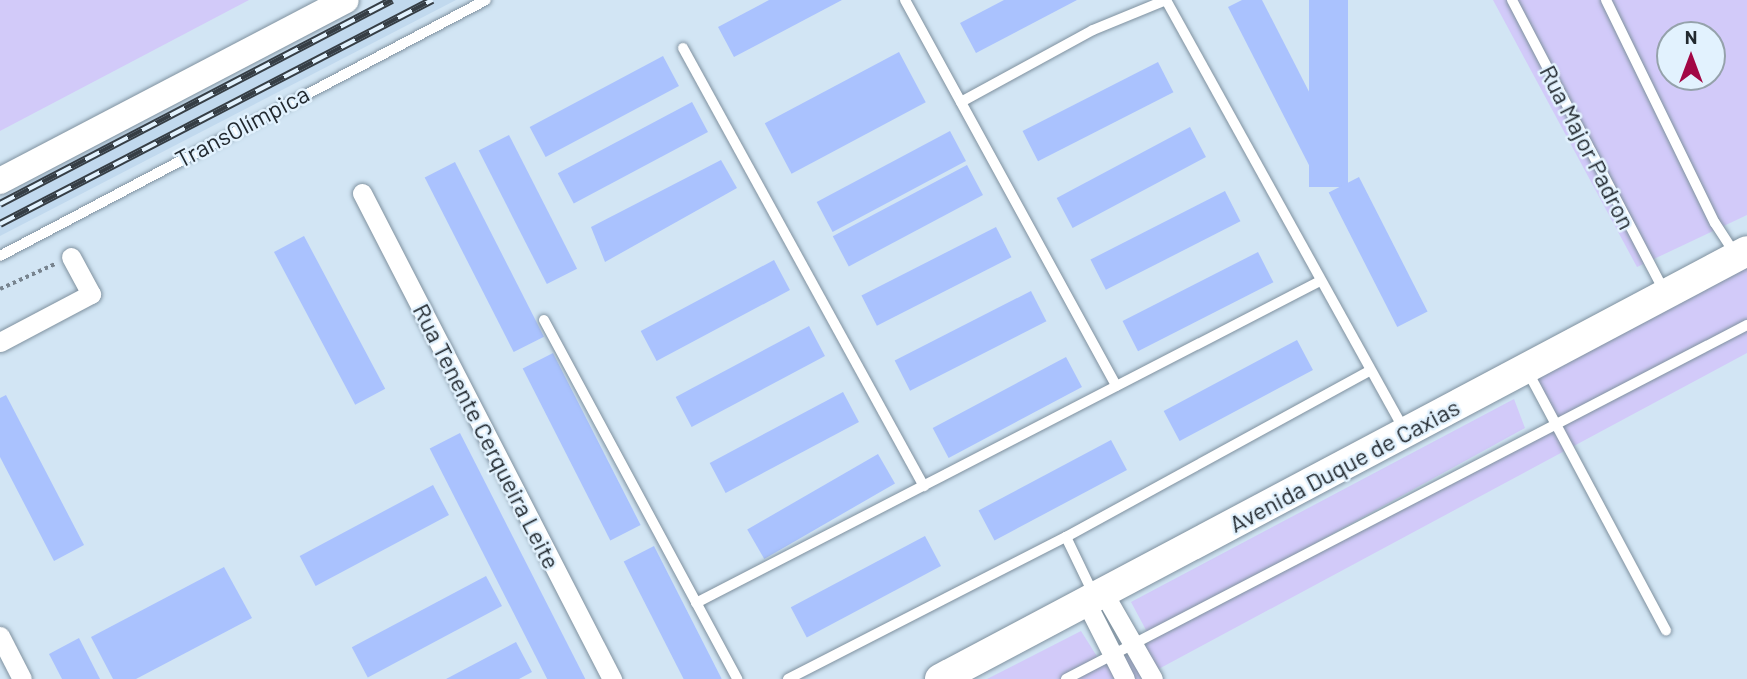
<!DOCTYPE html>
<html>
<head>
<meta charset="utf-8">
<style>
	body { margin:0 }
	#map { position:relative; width:1747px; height:679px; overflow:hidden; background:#d2e5f4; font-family:Barlow,sans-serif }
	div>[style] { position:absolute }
	.built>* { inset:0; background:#c1d9ee }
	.green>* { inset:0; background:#d2caf9 }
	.building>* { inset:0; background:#aac2fe; transform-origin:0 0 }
	.path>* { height:3.5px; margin-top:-1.75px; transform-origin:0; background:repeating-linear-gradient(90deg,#78848f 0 3.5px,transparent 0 7px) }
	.roads { filter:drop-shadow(0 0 2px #7f919f) drop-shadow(0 0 2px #7f919f) }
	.lane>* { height:10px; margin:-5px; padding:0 5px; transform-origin:5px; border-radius:5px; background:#fff }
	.street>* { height:19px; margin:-9.5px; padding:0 9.5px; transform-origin:9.5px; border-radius:9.5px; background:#fff }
	.secondary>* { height:26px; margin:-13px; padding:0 13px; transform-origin:13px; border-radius:13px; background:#fff }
	.primary>* { height:30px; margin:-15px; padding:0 15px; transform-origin:15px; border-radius:15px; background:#fff }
	.rail>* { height:8px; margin-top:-4px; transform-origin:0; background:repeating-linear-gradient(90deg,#e2f2fe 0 16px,#363e45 0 32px); box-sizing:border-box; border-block:2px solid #363e45 }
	span { translate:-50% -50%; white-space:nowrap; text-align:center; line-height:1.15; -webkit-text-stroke:5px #e2f2fe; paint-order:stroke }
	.street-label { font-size:24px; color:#22292f }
	.north { position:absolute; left:1656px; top:21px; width:70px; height:70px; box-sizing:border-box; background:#e2f2fe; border:2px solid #95a2ab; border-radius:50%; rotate:0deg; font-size:19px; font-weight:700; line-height:28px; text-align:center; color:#22292f }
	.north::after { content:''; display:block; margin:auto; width:24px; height:32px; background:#a20745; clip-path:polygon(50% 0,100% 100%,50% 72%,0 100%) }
</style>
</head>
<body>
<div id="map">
	<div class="built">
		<div style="clip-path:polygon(383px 0,456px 0,0 236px,0 198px)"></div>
	</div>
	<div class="green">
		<div style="clip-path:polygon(0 0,249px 0,0 131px)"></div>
		<div style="clip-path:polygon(evenodd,1493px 0,1747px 0,1747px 215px,1637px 267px,1493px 0,1670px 35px,1712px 35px,1712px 77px,1670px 77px,1670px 35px)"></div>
		<div style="clip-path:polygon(1747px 255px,1747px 353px,1140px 679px,987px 679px,1081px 631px,1098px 658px,1147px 632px,1131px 602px,1514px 399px,1525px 428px,1274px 566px,1555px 424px,1527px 368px)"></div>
	</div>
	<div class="building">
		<div style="clip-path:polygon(769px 0,842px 0,734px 57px,718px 27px)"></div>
		<div style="clip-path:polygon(1004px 0,1077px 0,976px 53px,960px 23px)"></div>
		<div style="clip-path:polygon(1242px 0,1262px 0,1343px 158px,1313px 173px,1228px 7px)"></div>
		<div style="left:1309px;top:0;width:39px;height:187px"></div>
		<div style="left:899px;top:52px;width:57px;height:152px;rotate:62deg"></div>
		<div style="left:663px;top:56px;width:34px;height:151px;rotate:62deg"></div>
		<div style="left:1158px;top:62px;width:34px;height:152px;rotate:63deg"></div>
		<div style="left:692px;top:102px;width:34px;height:152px;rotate:62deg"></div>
		<div style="left:1190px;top:127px;width:34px;height:151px;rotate:62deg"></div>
		<div style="left:950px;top:131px;width:34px;height:151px;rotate:62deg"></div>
		<div style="left:509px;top:135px;width:150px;height:34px;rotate:63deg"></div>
		<div style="clip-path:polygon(721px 160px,737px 188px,605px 262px,591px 227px)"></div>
		<div style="left:455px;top:162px;width:196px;height:34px;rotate:63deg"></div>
		<div style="left:967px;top:165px;width:34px;height:152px;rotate:62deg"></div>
		<div style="left:1359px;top:177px;width:151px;height:34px;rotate:63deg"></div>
		<div style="left:1225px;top:191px;width:34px;height:151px;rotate:63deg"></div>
		<div style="left:996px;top:227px;width:34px;height:151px;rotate:63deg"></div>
		<div style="left:304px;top:236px;width:173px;height:34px;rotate:62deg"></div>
		<div style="left:1258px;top:252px;width:34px;height:152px;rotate:63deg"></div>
		<div style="left:774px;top:260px;width:34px;height:151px;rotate:62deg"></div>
		<div style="left:1031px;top:291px;width:34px;height:153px;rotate:63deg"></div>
		<div style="left:809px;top:326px;width:34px;height:151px;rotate:62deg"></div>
		<div style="left:1297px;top:340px;width:34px;height:151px;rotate:62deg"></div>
		<div style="left:553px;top:353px;width:193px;height:34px;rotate:63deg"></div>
		<div style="left:1066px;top:357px;width:34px;height:151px;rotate:62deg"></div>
		<div style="left:843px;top:392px;width:34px;height:151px;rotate:62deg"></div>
		<div style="clip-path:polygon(6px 395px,84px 545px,54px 561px,0 457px,0 398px)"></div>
		<div style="left:460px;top:433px;width:277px;height:34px;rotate:63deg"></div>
		<div style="left:1111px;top:440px;width:34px;height:150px;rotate:62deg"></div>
		<div style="left:878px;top:454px;width:34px;height:151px;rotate:60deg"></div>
		<div style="left:433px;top:485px;width:34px;height:151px;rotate:62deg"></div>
		<div style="left:925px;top:536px;width:34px;height:152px;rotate:62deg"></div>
		<div style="left:654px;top:546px;width:149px;height:34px;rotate:63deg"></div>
		<div style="clip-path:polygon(224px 567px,252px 618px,136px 679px,113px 679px,91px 637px)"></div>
		<div style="left:486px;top:576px;width:34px;height:152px;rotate:62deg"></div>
		<div style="clip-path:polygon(79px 638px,100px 679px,62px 679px,49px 654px)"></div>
		<div style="clip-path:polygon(516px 642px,532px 672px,519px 679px,446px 679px)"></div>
	</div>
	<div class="path">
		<div style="left:0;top:289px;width:60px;rotate:-24.4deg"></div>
	</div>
	<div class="roads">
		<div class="lane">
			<div style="left:905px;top:0;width:440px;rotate:61.3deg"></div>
			<div style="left:1512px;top:0;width:328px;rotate:62.4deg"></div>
			<div style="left:1606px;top:0;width:248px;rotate:64deg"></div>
			<div style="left:1715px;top:223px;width:38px;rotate:57deg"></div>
			<div style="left:683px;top:48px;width:500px;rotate:61.2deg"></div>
			<div style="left:961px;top:102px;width:150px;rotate:-28.6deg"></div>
			<div style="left:1093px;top:30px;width:79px;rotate:-22.3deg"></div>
			<div style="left:1166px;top:0;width:491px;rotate:61deg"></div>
			<div style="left:0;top:256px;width:549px;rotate:-27.78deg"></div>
			<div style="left:544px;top:320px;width:408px;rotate:61.7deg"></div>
			<div style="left:1528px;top:372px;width:293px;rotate:61.9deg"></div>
			<div style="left:1066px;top:537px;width:62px;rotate:64.3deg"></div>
			<div style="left:696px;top:603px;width:702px;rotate:-27.29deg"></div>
			<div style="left:788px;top:679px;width:312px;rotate:-27.1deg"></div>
			<div style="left:1066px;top:537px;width:345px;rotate:-28.7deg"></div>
			<div style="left:1066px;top:679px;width:768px;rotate:-27.47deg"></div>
		</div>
		<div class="street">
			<div style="left:362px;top:193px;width:547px;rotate:62.78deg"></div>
			<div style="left:0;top:342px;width:103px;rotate:-27.8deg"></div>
			<div style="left:91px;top:294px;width:42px;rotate:-118.4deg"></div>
			<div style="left:1103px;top:592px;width:100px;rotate:60.1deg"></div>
			<div style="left:1086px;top:602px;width:86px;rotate:63.1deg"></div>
			<div style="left:0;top:636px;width:48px;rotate:62.9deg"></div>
		</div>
		<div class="secondary">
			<div style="left:0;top:181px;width:390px;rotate:-27.6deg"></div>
		</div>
		<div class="primary">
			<div style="left:940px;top:679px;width:913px;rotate:-27.94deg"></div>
		</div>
	</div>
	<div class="rail">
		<div style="left:0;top:204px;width:442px;rotate:-27.5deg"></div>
		<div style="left:0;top:224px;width:487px;rotate:-27.4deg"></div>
	</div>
	<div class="street-label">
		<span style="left:242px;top:126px;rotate:-28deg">TransOlímpica</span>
		<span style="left:1588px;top:147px;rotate:63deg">Rua Major Padron</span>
		<span style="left:487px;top:436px;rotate:63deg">Rua Tenente Cerqueira Leite</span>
		<span style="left:1344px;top:465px;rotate:-28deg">Avenida Duque de Caxias</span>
	</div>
	<div class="north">N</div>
</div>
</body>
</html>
